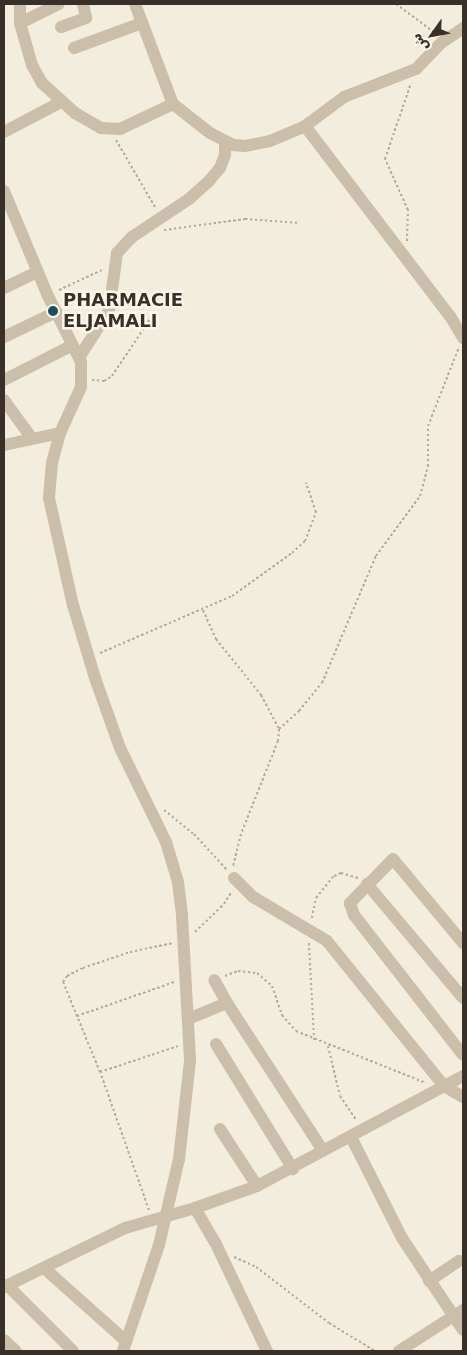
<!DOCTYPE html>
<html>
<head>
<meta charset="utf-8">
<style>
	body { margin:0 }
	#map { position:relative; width:467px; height:1355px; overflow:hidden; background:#f3edde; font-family:"DejaVu Sans","Noto Sans Arabic",sans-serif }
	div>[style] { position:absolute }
	.path>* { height:2px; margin-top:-1px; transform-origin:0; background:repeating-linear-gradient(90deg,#b8a993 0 2.5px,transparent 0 5px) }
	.minor>* { height:12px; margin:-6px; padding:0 6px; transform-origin:6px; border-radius:6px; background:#ccbfa9 }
	.dots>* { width:14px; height:14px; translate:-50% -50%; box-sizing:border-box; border:2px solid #fbf6ea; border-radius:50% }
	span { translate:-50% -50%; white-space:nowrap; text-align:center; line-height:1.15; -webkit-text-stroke:5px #fbf6ea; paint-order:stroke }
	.poi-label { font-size:18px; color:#393129; font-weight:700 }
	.left { translate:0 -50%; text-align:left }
	.frame { position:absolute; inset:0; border:5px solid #393129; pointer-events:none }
	.north { position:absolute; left:407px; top:10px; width:50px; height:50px; -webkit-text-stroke:4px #fbf6ea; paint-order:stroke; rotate:238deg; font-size:14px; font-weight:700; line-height:20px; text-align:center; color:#393129 }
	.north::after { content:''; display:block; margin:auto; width:18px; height:22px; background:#393129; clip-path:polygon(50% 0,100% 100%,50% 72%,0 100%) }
</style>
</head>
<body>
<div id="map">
	<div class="path">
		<div style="left:396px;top:4px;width:49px;rotate:36.6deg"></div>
		<div style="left:116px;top:140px;width:78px;rotate:59.8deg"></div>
		<div style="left:164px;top:230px;width:82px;rotate:-7.7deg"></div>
		<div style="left:245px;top:219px;width:55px;rotate:4.2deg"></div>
		<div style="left:407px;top:241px;width:31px;rotate:-88deg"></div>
		<div style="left:408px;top:210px;width:56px;rotate:-114.3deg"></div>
		<div style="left:385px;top:159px;width:80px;rotate:-71.1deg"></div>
		<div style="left:59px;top:290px;width:47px;rotate:-24.9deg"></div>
		<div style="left:92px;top:380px;width:12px;rotate:5deg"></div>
		<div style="left:104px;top:381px;width:9px;rotate:-32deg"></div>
		<div style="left:112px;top:376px;width:69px;rotate:-56.3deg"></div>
		<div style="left:203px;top:610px;width:32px;rotate:66deg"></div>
		<div style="left:216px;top:639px;width:72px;rotate:51.2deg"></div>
		<div style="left:261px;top:695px;width:38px;rotate:62deg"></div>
		<div style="left:279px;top:729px;width:12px;rotate:95deg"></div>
		<div style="left:278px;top:741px;width:100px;rotate:111.7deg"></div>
		<div style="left:241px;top:834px;width:34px;rotate:104deg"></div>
		<div style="left:100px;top:653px;width:144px;rotate:-23.4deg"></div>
		<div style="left:232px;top:596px;width:74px;rotate:-35.6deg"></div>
		<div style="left:292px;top:553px;width:18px;rotate:-43deg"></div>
		<div style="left:305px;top:541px;width:31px;rotate:-69deg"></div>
		<div style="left:316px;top:512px;width:31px;rotate:-109deg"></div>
		<div style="left:279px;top:729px;width:27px;rotate:-42deg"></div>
		<div style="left:299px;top:711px;width:36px;rotate:-51deg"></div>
		<div style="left:322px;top:683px;width:138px;rotate:-67deg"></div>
		<div style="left:376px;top:556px;width:74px;rotate:-53.7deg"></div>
		<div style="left:420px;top:496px;width:31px;rotate:-75deg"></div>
		<div style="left:428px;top:466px;width:40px;rotate:-90deg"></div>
		<div style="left:428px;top:426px;width:85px;rotate:-68.6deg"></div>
		<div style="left:164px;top:810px;width:38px;rotate:39deg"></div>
		<div style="left:194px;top:834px;width:49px;rotate:47.5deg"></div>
		<div style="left:312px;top:918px;width:20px;rotate:-79deg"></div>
		<div style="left:316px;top:898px;width:28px;rotate:-51deg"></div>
		<div style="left:334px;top:876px;width:8px;rotate:-23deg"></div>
		<div style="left:341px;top:873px;width:19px;rotate:16deg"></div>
		<div style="left:195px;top:932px;width:40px;rotate:-44deg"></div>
		<div style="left:224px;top:904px;width:15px;rotate:-58deg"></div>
		<div style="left:309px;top:943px;width:97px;rotate:87deg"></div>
		<div style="left:225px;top:976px;width:14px;rotate:-21deg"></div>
		<div style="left:238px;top:971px;width:19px;rotate:6deg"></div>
		<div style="left:257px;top:973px;width:20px;rotate:41deg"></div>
		<div style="left:272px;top:986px;width:31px;rotate:71deg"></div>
		<div style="left:282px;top:1015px;width:21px;rotate:49deg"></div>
		<div style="left:296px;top:1031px;width:140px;rotate:21.8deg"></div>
		<div style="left:77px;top:1016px;width:103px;rotate:-19.3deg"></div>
		<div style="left:328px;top:1046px;width:51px;rotate:76.5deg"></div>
		<div style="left:340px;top:1096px;width:29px;rotate:56deg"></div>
		<div style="left:100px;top:1072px;width:82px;rotate:-18.4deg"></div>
		<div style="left:149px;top:1210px;width:146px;rotate:-109.5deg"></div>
		<div style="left:100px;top:1072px;width:97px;rotate:-112.3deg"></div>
		<div style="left:63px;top:982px;width:7px;rotate:-56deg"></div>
		<div style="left:67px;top:976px;width:18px;rotate:-27deg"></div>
		<div style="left:83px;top:968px;width:50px;rotate:-18.8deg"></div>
		<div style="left:130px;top:952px;width:44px;rotate:-11.8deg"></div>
		<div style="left:234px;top:1257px;width:24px;rotate:24deg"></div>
		<div style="left:256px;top:1267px;width:92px;rotate:37.5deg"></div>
		<div style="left:329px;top:1323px;width:54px;rotate:31.3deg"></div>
	</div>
	<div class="minor">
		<div style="left:20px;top:4px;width:19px;rotate:90deg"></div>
		<div style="left:20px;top:23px;width:44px;rotate:74.1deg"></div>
		<div style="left:32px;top:65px;width:21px;rotate:61deg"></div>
		<div style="left:42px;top:83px;width:45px;rotate:42.3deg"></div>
		<div style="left:75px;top:113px;width:30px;rotate:30deg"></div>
		<div style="left:101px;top:128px;width:19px;rotate:3deg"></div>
		<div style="left:120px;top:129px;width:59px;rotate:-25.3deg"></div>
		<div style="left:135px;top:4px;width:107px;rotate:69.2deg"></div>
		<div style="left:173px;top:104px;width:47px;rotate:38.1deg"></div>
		<div style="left:210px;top:133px;width:27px;rotate:27deg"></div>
		<div style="left:234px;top:145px;width:11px;rotate:5deg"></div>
		<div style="left:245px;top:146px;width:25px;rotate:-11deg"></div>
		<div style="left:270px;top:141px;width:38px;rotate:-23deg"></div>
		<div style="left:305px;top:126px;width:49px;rotate:-36.6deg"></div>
		<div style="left:344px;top:97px;width:77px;rotate:-21.3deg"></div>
		<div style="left:416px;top:69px;width:36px;rotate:-46deg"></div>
		<div style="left:441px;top:43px;width:27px;rotate:-34deg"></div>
		<div style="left:20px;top:23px;width:43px;rotate:-26deg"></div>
		<div style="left:61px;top:27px;width:27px;rotate:-20deg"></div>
		<div style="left:86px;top:18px;width:14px;rotate:-102deg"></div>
		<div style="left:74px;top:48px;width:72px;rotate:-20.2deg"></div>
		<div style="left:305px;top:126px;width:239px;rotate:52.7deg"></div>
		<div style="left:450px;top:316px;width:26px;rotate:59deg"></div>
		<div style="left:4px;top:132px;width:64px;rotate:-27.8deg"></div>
		<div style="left:4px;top:191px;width:114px;rotate:67.3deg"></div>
		<div style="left:48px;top:296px;width:74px;rotate:63.4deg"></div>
		<div style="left:81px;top:362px;width:25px;rotate:90deg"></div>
		<div style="left:81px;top:387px;width:51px;rotate:114.5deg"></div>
		<div style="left:60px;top:433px;width:31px;rotate:105deg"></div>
		<div style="left:52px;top:463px;width:35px;rotate:95deg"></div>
		<div style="left:49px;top:498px;width:110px;rotate:77.4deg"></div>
		<div style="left:73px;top:605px;width:76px;rotate:73.2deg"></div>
		<div style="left:95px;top:678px;width:74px;rotate:70.3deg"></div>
		<div style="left:120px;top:748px;width:105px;rotate:63.9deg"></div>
		<div style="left:166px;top:842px;width:42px;rotate:73.3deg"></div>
		<div style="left:178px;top:882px;width:34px;rotate:83deg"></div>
		<div style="left:182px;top:916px;width:145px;rotate:86.8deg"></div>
		<div style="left:190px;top:1061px;width:99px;rotate:96.4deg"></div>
		<div style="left:179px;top:1159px;width:88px;rotate:103.1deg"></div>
		<div style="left:159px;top:1245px;width:112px;rotate:108.8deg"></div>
		<div style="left:4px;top:288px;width:37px;rotate:-26deg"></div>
		<div style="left:4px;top:337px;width:58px;rotate:-25.7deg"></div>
		<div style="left:80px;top:356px;width:54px;rotate:-57.2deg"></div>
		<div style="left:109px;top:311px;width:59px;rotate:-82.1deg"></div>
		<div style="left:117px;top:253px;width:22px;rotate:-47deg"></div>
		<div style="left:132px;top:237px;width:69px;rotate:-33.7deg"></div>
		<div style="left:189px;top:199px;width:27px;rotate:-42deg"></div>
		<div style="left:209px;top:181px;width:17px;rotate:-50deg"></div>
		<div style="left:220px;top:168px;width:14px;rotate:-69deg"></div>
		<div style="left:225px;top:155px;width:13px;rotate:-90deg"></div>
		<div style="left:4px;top:380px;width:77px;rotate:-26.9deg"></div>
		<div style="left:4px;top:400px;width:46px;rotate:53.9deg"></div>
		<div style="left:4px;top:445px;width:57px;rotate:-12.1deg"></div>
		<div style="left:234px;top:878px;width:27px;rotate:45deg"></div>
		<div style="left:253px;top:897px;width:86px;rotate:30.7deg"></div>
		<div style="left:327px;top:941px;width:186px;rotate:51.1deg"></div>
		<div style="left:444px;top:1086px;width:22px;rotate:30deg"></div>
		<div style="left:367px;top:884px;width:149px;rotate:49.9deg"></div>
		<div style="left:463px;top:943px;width:109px;rotate:-129.8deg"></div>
		<div style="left:393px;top:859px;width:62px;rotate:134.3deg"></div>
		<div style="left:350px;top:903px;width:13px;rotate:72deg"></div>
		<div style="left:354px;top:915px;width:177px;rotate:52.1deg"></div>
		<div style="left:227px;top:1003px;width:176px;rotate:57deg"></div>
		<div style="left:188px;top:1019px;width:42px;rotate:-22.3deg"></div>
		<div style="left:227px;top:1003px;width:26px;rotate:-119deg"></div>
		<div style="left:216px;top:1044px;width:147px;rotate:58.4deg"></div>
		<div style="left:220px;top:1129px;width:68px;rotate:57deg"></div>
		<div style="left:351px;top:1137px;width:113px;rotate:63.2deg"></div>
		<div style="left:402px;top:1238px;width:110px;rotate:56.5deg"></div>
		<div style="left:195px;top:1208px;width:39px;rotate:60deg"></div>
		<div style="left:215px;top:1242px;width:121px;rotate:64.5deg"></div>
		<div style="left:44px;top:1268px;width:110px;rotate:41.7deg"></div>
		<div style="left:429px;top:1281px;width:36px;rotate:-34deg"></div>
		<div style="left:7px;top:1285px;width:93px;rotate:45deg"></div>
		<div style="left:4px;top:1287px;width:135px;rotate:-26deg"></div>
		<div style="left:125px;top:1228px;width:73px;rotate:-15.9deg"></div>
		<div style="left:195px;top:1208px;width:66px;rotate:-19.5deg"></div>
		<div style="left:257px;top:1186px;width:234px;rotate:-28.1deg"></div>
		<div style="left:4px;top:1340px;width:16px;rotate:43deg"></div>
		<div style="left:399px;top:1351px;width:76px;rotate:-32.6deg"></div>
	</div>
	<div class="dots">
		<div style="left:53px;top:311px;background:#1c4e5d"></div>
	</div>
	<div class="poi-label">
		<span class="left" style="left:63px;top:311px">PHARMACIE<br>ELJAMALI</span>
	</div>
	<div class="frame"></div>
	<div class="north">ش</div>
</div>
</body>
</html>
